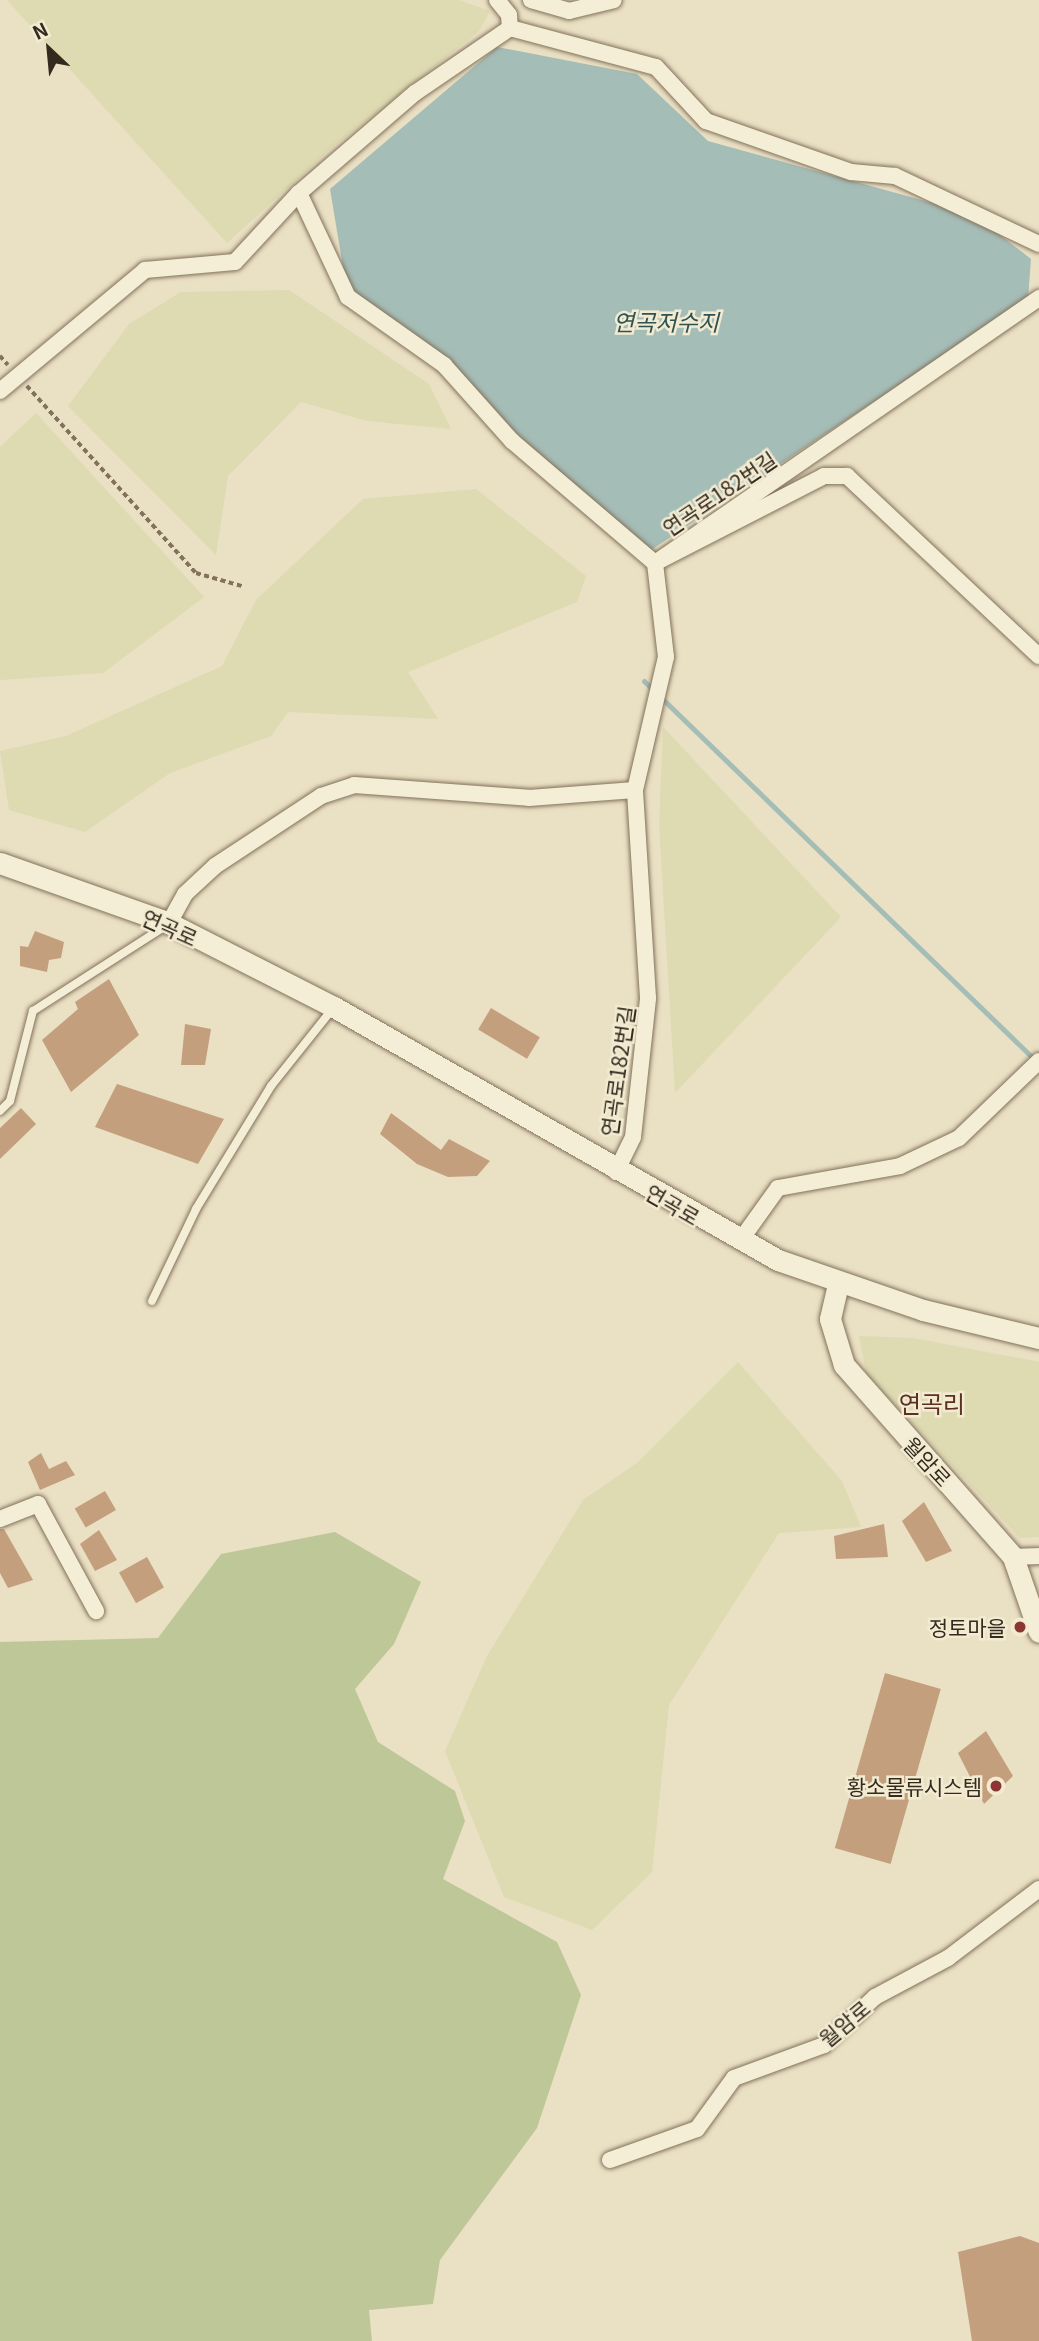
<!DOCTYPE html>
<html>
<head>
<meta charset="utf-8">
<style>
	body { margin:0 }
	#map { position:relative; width:1039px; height:2341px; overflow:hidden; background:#eae0c3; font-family:Georgia,"Noto Sans KR",serif }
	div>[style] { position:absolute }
	.farmland>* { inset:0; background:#dedab1 }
	.green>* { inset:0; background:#bec798 }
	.water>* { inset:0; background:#a5bdb7 }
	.stream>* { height:5px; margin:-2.5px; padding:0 2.5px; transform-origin:2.5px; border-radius:2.5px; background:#a5bdb7 }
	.building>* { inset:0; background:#c49f7d; transform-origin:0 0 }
	.path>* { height:3.5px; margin-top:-1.75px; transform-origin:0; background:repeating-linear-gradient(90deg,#82725c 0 5px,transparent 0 8.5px) }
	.roads { filter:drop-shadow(0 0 2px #82725c) drop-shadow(0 0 2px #82725c) }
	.service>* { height:8px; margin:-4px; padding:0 4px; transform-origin:4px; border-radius:4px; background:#f5eed6 }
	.minor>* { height:16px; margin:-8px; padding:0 8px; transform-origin:8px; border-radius:8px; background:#f5eed6 }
	.tertiary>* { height:21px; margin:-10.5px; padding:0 10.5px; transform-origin:10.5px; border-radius:10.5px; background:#f5eed6 }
	.dots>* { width:19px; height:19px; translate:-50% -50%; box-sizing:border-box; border:4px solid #f2ebd2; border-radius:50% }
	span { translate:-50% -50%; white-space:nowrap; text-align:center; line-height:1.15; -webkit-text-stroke:5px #f2ebd2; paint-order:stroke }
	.street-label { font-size:21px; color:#342a1e }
	.poi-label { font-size:21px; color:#342a1e }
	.right { translate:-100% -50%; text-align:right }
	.water-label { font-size:23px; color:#2f5252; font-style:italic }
	.quarter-label { font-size:24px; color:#5c3122 }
	.north { position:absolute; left:14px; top:14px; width:70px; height:70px; -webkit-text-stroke:5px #f2ebd2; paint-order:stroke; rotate:334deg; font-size:19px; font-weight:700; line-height:28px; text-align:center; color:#342a1e }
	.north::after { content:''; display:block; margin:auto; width:24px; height:32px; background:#342a1e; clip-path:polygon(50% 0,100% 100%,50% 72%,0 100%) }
</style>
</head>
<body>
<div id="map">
	<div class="farmland">
		<div style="clip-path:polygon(7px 0,459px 0,490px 11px,479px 31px,327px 152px,227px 243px)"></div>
		<div style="clip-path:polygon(289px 290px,429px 384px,451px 429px,367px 421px,301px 402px,228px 476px,216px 555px,68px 406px,129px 324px,181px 292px)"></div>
		<div style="clip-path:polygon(36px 413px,204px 597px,103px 673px,0 680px,0 447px)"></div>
		<div style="clip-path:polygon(476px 489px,586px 576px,577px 602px,408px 672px,438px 719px,288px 712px,271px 736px,170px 773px,85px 832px,9px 810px,0 751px,66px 736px,222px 666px,256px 600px,363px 499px)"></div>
		<div style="clip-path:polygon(663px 727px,841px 917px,675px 1093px,659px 825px)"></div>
		<div style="clip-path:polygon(859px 1336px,913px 1338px,1039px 1362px,1039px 1537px,1020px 1538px,866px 1373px)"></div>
		<div style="clip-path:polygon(738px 1362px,842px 1481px,861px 1527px,779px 1533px,669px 1705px,652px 1872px,592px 1930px,504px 1897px,445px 1751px,487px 1656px,583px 1500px,637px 1463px)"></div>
	</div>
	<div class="green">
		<div style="clip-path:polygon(335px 1532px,421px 1582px,394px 1644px,355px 1689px,378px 1742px,455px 1791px,465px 1821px,443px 1879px,557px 1942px,581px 1995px,537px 2128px,440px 2260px,433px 2304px,369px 2310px,372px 2341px,0 2341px,0 1642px,158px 1638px,221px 1554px)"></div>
	</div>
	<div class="water">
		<div style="clip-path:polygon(497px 47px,637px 74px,708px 141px,936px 204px,986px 224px,1031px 259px,1028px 299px,645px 554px,444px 365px,348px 297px,330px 189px)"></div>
	</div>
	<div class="stream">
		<div style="left:644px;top:681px;width:547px;rotate:44.11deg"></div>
	</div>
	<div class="building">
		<div style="clip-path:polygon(35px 931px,64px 942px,61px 958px,49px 960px,47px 972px,20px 966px,20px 946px,28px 947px)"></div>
		<div style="clip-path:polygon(109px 979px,139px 1035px,71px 1092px,42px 1040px,78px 1009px,75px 1002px)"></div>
		<div style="left:491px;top:1008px;width:57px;height:25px;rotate:31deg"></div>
		<div style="clip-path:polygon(185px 1024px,211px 1029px,205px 1065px,181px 1065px)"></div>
		<div style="clip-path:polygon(117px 1084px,224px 1119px,198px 1164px,95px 1127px)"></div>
		<div style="clip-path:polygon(21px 1108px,36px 1124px,0 1159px,0 1128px)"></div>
		<div style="clip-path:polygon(391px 1113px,441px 1150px,449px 1139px,490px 1161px,477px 1176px,448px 1177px,417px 1164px,380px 1134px)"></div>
		<div style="clip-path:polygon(41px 1453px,49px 1469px,66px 1461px,75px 1475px,40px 1490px,28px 1462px)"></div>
		<div style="left:105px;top:1491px;width:22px;height:35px;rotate:60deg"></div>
		<div style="clip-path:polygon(924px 1502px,952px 1551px,926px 1562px,902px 1521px)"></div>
		<div style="clip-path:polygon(884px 1524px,888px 1557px,836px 1559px,834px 1536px)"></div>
		<div style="clip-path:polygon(0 1529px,4px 1529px,33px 1580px,8px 1588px,0 1573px)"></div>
		<div style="clip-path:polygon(99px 1530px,117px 1560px,95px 1571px,80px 1544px)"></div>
		<div style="left:147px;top:1557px;width:35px;height:32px;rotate:61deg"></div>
		<div style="left:885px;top:1673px;width:58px;height:182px;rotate:16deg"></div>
		<div style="clip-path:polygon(986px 1731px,1013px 1776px,984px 1804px,958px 1753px)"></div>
		<div style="clip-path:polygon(1020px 2236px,1039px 2243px,1039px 2341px,972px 2341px,958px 2252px)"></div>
	</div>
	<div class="path">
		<div style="left:0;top:356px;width:12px;rotate:48deg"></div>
		<div style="left:27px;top:386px;width:252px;rotate:47.9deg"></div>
		<div style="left:196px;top:573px;width:48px;rotate:15.8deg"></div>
	</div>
	<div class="roads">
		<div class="service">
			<div style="left:0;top:1111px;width:14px;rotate:-45deg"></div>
			<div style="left:10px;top:1101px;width:93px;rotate:-75.7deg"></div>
			<div style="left:33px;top:1011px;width:159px;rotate:-32.7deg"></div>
			<div style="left:152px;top:1301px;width:102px;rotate:-64.4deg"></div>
			<div style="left:196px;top:1209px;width:144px;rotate:-58.6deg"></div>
			<div style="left:271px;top:1086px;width:101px;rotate:-51.4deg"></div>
		</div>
		<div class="minor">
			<div style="left:497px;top:0;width:19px;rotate:51deg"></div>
			<div style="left:509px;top:15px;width:13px;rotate:86deg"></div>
			<div style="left:531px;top:0;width:40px;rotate:16deg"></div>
			<div style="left:569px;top:11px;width:46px;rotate:-13.7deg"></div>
			<div style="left:299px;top:193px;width:115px;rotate:64.8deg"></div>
			<div style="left:348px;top:297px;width:118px;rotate:35.3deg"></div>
			<div style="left:444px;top:365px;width:102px;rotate:48.2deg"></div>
			<div style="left:512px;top:441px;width:188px;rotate:40.5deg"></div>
			<div style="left:655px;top:563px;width:190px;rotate:-27.2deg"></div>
			<div style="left:824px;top:476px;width:23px"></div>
			<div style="left:847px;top:476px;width:263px;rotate:43.2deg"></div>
			<div style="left:0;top:391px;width:189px;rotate:-39.8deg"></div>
			<div style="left:145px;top:270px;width:90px;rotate:-5.1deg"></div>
			<div style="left:235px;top:262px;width:94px;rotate:-47.2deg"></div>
			<div style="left:299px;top:193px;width:153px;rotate:-40.8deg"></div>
			<div style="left:415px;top:93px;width:115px;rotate:-34.4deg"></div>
			<div style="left:510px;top:28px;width:151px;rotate:15deg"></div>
			<div style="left:656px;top:67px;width:74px;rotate:47.2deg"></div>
			<div style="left:706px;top:121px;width:154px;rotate:19.4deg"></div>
			<div style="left:851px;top:172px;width:44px;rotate:5.2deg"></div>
			<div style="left:895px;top:176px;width:159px;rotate:25.3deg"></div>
			<div style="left:169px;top:923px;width:33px;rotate:-61deg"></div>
			<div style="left:185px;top:894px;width:41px;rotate:-43deg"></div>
			<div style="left:215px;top:866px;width:127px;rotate:-33.4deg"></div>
			<div style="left:321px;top:796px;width:35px;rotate:-18deg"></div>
			<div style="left:354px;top:785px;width:175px;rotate:4.2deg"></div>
			<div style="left:529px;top:798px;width:106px;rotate:-4.3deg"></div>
			<div style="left:616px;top:1172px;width:39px;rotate:-64deg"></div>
			<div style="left:633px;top:1137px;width:140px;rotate:-83.8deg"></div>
			<div style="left:648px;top:998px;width:208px;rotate:-93.6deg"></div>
			<div style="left:635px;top:790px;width:137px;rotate:-76.9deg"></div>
			<div style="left:666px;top:657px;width:95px;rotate:-96.7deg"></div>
			<div style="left:655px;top:563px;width:467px;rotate:-34.6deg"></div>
			<div style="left:740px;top:1241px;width:65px;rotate:-54.4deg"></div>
			<div style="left:778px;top:1188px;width:124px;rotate:-10.2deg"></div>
			<div style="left:900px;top:1166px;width:65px;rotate:-25.4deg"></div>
			<div style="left:959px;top:1138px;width:111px;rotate:-43.9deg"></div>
			<div style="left:0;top:1519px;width:41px;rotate:-21.5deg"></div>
			<div style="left:38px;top:1504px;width:122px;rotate:61.5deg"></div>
			<div style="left:1013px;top:1557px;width:26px;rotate:-2deg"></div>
			<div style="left:610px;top:2160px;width:92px;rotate:-19.6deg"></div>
			<div style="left:697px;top:2129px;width:63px;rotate:-54deg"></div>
			<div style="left:734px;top:2078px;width:96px;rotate:-20.1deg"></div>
			<div style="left:824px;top:2045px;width:70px;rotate:-43.3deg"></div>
			<div style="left:875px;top:1997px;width:83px;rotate:-28.1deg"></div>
			<div style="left:948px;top:1958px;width:114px;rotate:-37.2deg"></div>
		</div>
		<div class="tertiary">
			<div style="left:0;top:863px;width:179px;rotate:19.5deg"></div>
			<div style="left:169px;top:923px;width:185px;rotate:27deg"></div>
			<div style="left:334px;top:1007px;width:511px;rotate:29.68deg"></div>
			<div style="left:778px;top:1260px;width:153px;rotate:19deg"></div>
			<div style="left:923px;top:1310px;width:119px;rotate:13.6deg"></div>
			<div style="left:838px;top:1284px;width:36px;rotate:103deg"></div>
			<div style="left:830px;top:1319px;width:48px;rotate:73.1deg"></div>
			<div style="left:844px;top:1365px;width:256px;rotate:48.6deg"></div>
			<div style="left:1013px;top:1557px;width:79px;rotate:70.9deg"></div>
		</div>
	</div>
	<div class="dots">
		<div style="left:1020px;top:1627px;background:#8c3631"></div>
		<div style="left:996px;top:1786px;background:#8c3631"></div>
	</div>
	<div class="street-label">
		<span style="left:719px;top:493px;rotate:-34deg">연곡로182번길</span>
		<span style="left:170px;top:927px;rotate:24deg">연곡로</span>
		<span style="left:617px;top:1071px;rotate:-82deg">연곡로182번길</span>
		<span style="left:673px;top:1204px;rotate:30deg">연곡로</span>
		<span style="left:928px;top:1461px;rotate:47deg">월암로</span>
		<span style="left:844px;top:2023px;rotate:-40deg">월암로</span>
	</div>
	<div class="poi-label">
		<span class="right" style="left:1006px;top:1627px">정토마을</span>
		<span class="right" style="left:982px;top:1786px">황소물류시스템</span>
	</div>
	<div class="water-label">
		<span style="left:666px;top:321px">연곡저수지</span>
	</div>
	<div class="quarter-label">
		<span style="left:932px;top:1403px">연곡리</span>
	</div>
	<div class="north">N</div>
</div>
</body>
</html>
